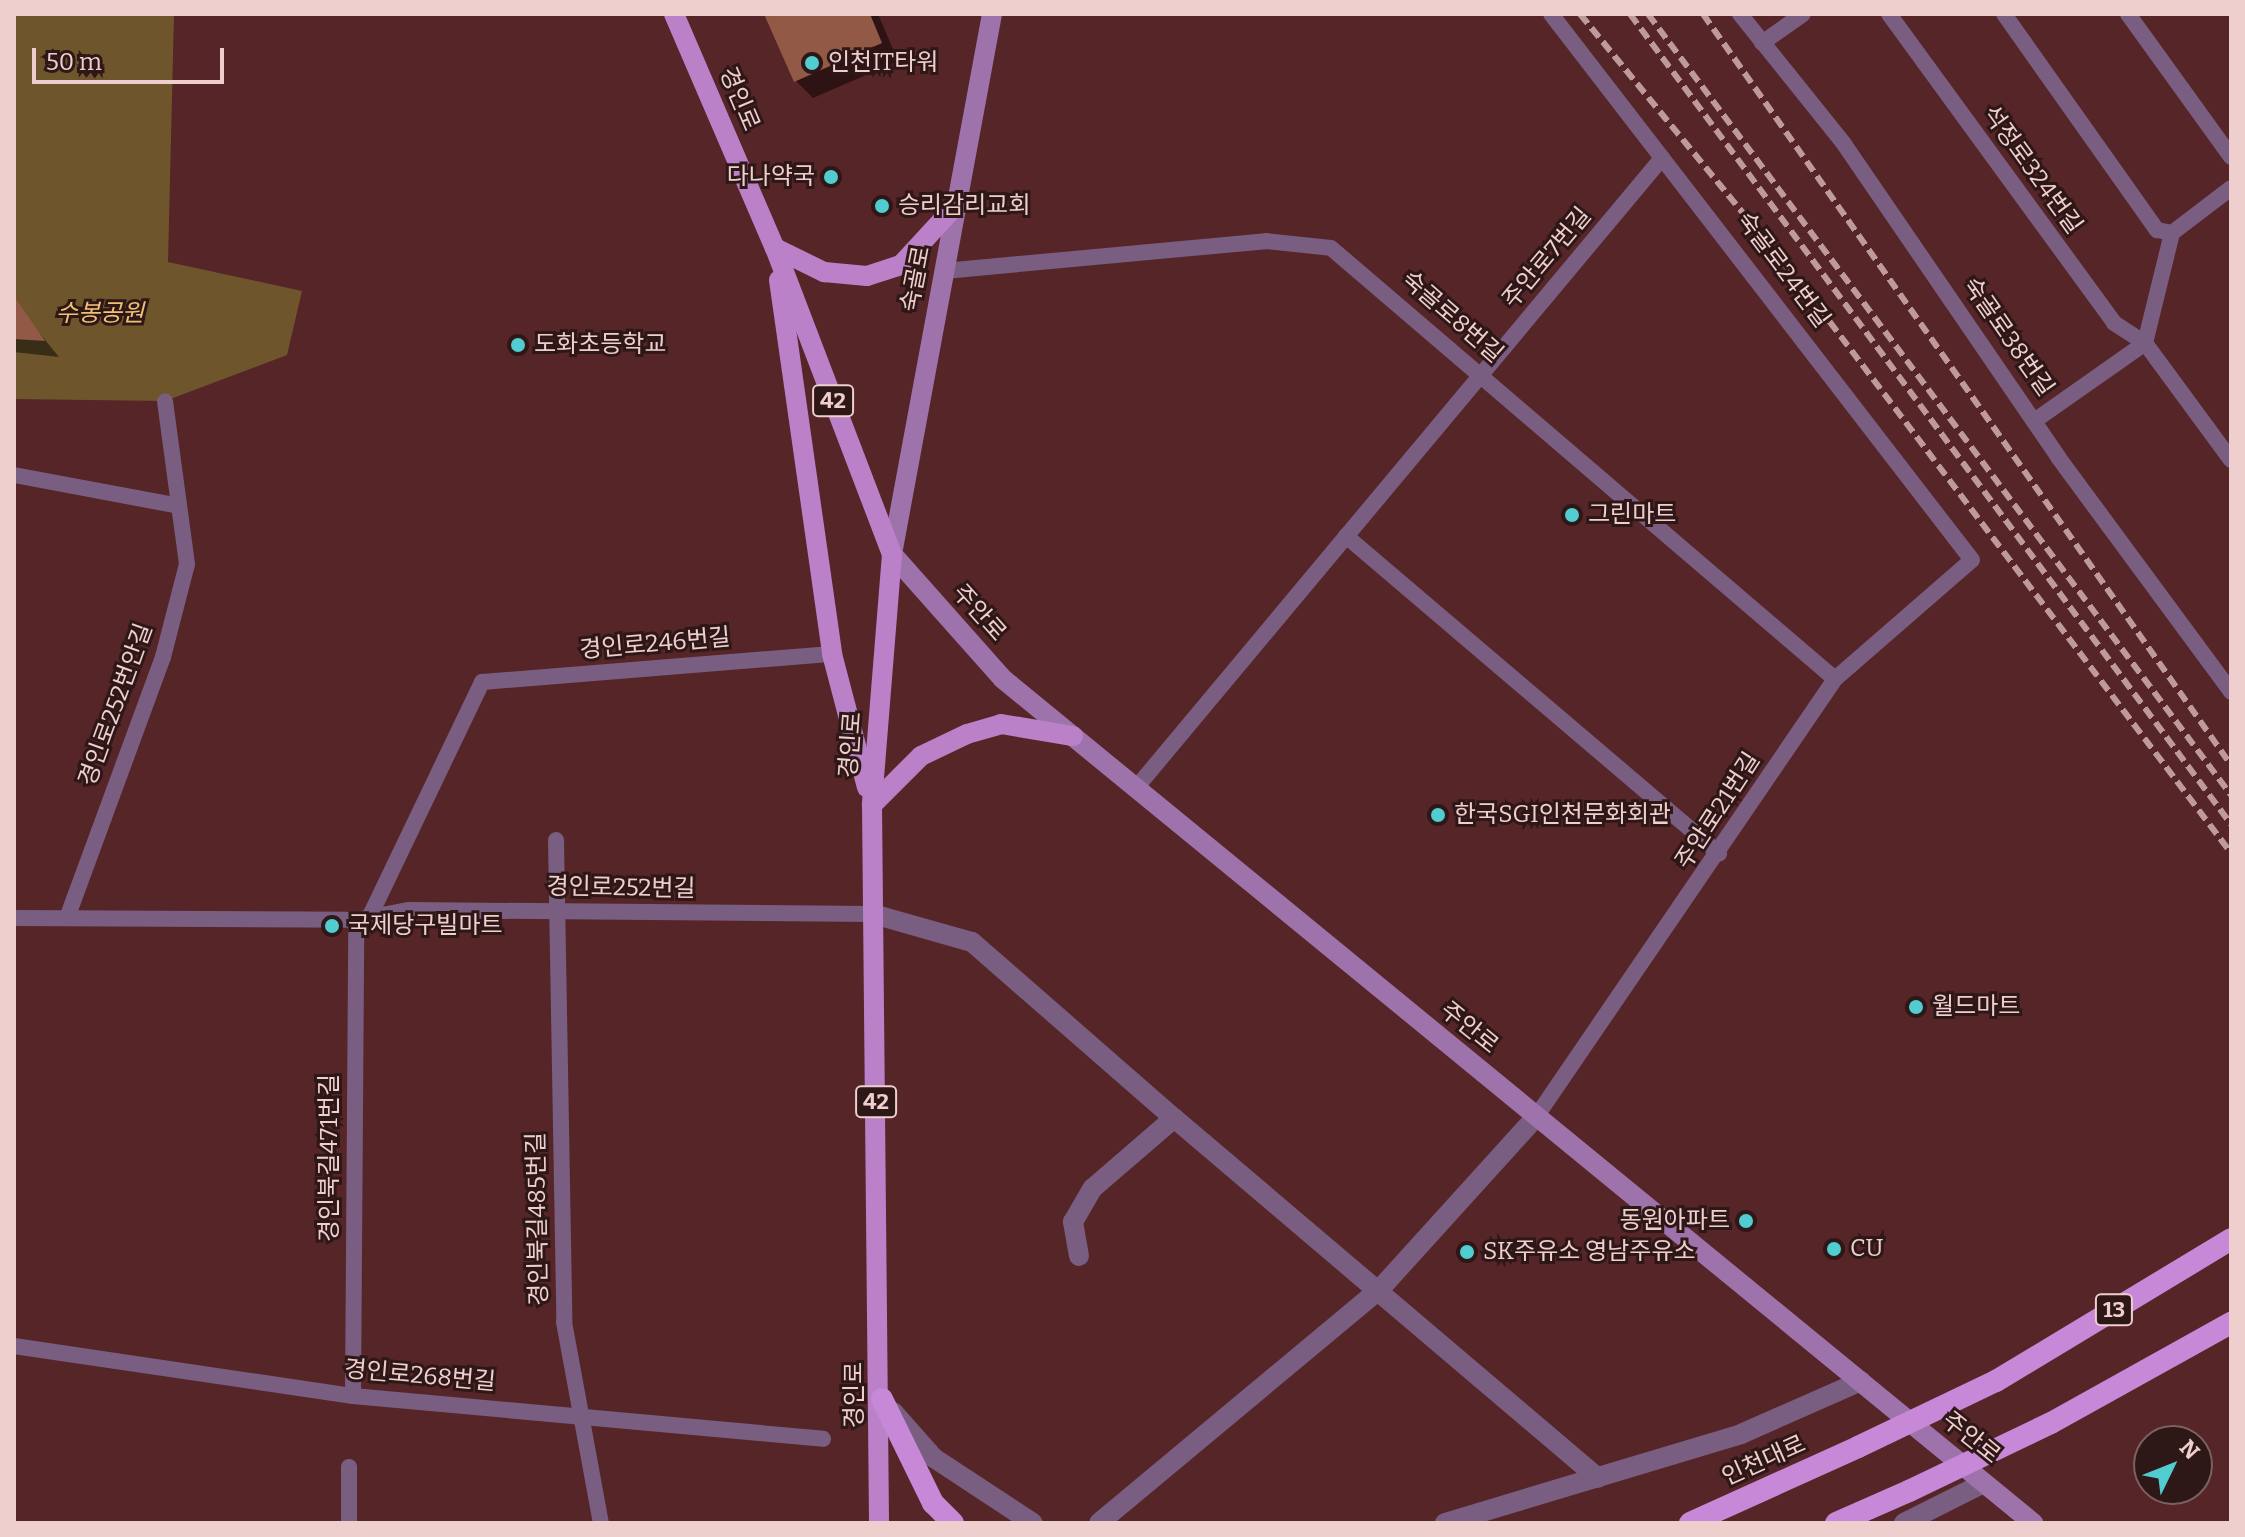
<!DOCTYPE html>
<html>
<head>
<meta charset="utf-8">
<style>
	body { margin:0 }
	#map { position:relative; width:2245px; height:1537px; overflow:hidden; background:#562528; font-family:Bitter,"Noto Sans KR",serif }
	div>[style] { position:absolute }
	.green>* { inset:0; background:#6e552b }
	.shadow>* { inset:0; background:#0007 }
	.building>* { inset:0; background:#915946 }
	.service>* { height:16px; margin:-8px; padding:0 8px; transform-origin:8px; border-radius:8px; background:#795e81 }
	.minor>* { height:20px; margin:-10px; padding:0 10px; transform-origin:10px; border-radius:10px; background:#795e81 }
	.secondary>* { height:20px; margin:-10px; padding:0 10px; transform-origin:10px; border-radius:10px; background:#9e72aa }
	.primary>* { height:20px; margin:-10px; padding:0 10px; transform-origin:10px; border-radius:10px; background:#ba81c9 }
	.trunk>* { height:22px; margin:-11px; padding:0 11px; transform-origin:11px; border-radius:11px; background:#c688d7 }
	.rail>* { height:6px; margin-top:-3px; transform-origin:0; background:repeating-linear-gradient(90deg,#bf9a9a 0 12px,transparent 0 18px) }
	.trunk-bridge>* { height:22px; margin:-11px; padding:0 11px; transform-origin:11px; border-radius:11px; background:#c688d7 }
	.dots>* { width:22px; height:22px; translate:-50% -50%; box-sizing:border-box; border:4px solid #2d1717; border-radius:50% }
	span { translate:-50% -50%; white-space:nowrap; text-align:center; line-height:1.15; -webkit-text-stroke:6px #2d1717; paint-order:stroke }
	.shield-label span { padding:2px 6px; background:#2d1717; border:2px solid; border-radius:6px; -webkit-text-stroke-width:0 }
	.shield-label { font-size:22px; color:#efcfce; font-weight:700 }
	.poi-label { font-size:24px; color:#efcfce }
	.left { translate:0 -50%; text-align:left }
	.right { translate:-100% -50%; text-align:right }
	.street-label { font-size:24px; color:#efcfce }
	.park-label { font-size:24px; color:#f0c173; font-style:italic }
	.frame { position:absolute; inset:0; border:16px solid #efcfce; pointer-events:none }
	.north { position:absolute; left:2133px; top:1425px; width:80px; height:80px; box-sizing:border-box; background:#2d1717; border:2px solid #7b6160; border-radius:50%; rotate:47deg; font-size:22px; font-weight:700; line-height:32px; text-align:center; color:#efcfce }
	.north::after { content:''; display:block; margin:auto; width:28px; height:36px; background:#51ccd1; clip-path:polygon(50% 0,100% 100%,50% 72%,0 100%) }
	.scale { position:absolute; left:32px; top:48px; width:192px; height:36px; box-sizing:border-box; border:4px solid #efcfce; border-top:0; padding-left:10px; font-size:24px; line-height:28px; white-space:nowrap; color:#efcfce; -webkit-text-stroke:6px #2d1717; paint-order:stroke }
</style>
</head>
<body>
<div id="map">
	<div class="green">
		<div style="clip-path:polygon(14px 14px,174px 14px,168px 262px,302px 291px,287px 355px,165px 401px,14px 399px)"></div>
	</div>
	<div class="shadow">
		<div style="clip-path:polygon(766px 14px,878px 14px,898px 61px,813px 98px,796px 81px)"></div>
		<div style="clip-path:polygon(14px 302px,59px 357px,14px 352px)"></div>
	</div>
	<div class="building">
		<div style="clip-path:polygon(764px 14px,870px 14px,882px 43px,794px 82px)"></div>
		<div style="clip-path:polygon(14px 296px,45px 341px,14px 339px)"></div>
	</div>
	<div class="service">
		<div style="left:1740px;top:14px;width:166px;rotate:51.3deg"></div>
		<div style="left:1844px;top:144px;width:379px;rotate:55.6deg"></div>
		<div style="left:2058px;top:457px;width:292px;rotate:53.6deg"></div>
		<div style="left:1889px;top:14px;width:382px;rotate:53.9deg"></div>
		<div style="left:2114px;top:323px;width:37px;rotate:33deg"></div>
		<div style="left:2145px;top:343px;width:145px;rotate:53.7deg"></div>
		<div style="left:2004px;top:14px;width:265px;rotate:54.7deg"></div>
		<div style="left:2157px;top:230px;width:15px;rotate:11deg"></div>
		<div style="left:2128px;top:14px;width:176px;rotate:54.2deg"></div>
		<div style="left:1762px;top:43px;width:50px;rotate:-35.3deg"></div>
		<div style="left:944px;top:271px;width:323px;rotate:-5.3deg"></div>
		<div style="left:1266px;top:241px;width:65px;rotate:6.1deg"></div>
		<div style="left:1331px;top:248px;width:663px;rotate:40.54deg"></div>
		<div style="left:2037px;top:419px;width:132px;rotate:-35.1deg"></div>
		<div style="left:2145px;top:343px;width:113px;rotate:-76.2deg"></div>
		<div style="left:2172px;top:233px;width:74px;rotate:-37.3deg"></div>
		<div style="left:14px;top:475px;width:168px;rotate:10.6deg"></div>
		<div style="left:1346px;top:536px;width:490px;rotate:40.4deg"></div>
		<div style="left:1136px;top:788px;width:821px;rotate:-50.14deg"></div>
		<div style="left:556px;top:840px;width:482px;rotate:89deg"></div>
		<div style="left:564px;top:1322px;width:204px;rotate:79.6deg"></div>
		<div style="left:14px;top:918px;width:342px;rotate:0.3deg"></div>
		<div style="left:356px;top:920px;width:54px;rotate:-10.7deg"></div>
		<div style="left:409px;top:910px;width:464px;rotate:0.5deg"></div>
		<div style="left:67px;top:918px;width:278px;rotate:-69.8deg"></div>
		<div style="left:163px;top:657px;width:96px;rotate:-75.5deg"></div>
		<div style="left:187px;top:564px;width:164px;rotate:-97.7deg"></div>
		<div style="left:369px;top:918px;width:262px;rotate:-64.4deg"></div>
		<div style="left:482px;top:682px;width:351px;rotate:-4.6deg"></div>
		<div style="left:1536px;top:1117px;width:530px;rotate:-55.68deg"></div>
		<div style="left:1835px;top:679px;width:181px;rotate:-41deg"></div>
		<div style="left:1972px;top:560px;width:689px;rotate:-127.63deg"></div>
		<div style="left:14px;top:1346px;width:343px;rotate:8.4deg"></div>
		<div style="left:353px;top:1396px;width:472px;rotate:5.2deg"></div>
		<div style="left:353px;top:1396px;width:476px;rotate:-89.6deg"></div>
		<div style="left:349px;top:1467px;width:56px;rotate:90deg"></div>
	</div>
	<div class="minor">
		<div style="left:873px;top:914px;width:103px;rotate:15.8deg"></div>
		<div style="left:972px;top:942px;width:268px;rotate:41.1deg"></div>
		<div style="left:1079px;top:1256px;width:35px;rotate:-100deg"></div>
		<div style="left:1073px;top:1222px;width:39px;rotate:-60deg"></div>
		<div style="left:1093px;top:1188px;width:107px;rotate:-40.8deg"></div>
		<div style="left:1174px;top:1118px;width:556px;rotate:40.33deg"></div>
		<div style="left:893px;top:1412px;width:62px;rotate:48.3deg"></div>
		<div style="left:934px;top:1458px;width:118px;rotate:33.3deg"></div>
		<div style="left:1099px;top:1523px;width:366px;rotate:-39.8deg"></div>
		<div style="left:1380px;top:1289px;width:232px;rotate:-47.8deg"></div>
		<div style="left:1445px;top:1523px;width:309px;rotate:-16.7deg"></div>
		<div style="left:1741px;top:1434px;width:131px;rotate:-23.8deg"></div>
		<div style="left:1904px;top:1523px;width:89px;rotate:-26.6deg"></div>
	</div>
	<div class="secondary">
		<div style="left:992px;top:14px;width:549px;rotate:100.49deg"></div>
		<div style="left:892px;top:554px;width:167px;rotate:48.4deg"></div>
		<div style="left:1003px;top:679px;width:1332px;rotate:39.33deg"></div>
	</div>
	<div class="primary">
		<div style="left:674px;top:14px;width:255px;rotate:66.7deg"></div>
		<div style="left:775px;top:248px;width:328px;rotate:69.1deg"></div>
		<div style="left:892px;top:554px;width:252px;rotate:94.6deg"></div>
		<div style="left:872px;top:805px;width:718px;rotate:89.44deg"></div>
		<div style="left:775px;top:248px;width:55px;rotate:26.1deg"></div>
		<div style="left:824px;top:272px;width:43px;rotate:5.3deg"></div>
		<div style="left:867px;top:276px;width:36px;rotate:-18deg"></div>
		<div style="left:901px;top:265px;width:83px;rotate:-47.4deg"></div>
		<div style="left:779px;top:280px;width:378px;rotate:81.9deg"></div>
		<div style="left:832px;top:654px;width:138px;rotate:75.3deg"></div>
		<div style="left:872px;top:805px;width:69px;rotate:-45deg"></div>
		<div style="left:921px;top:756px;width:51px;rotate:-25.6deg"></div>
		<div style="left:967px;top:734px;width:35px;rotate:-16deg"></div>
		<div style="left:1001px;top:724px;width:73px;rotate:9.5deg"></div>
	</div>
	<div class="trunk">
		<div style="left:1996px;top:1381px;width:275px;rotate:-31.1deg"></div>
		<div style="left:882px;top:1399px;width:116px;rotate:63.9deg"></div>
		<div style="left:933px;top:1503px;width:28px;rotate:45deg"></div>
		<div style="left:2051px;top:1423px;width:206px;rotate:-29.1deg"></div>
		<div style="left:1690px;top:1523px;width:184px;rotate:-24.3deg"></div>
		<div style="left:1836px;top:1523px;width:80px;rotate:-23.7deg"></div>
	</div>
	<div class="rail">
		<div style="left:1580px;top:14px;width:360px;rotate:50.7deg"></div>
		<div style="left:1808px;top:293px;width:702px;rotate:52.93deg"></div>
		<div style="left:1630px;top:14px;width:1009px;rotate:53.43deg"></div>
		<div style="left:1648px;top:14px;width:975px;rotate:53.26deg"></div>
		<div style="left:1703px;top:14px;width:918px;rotate:54.89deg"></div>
	</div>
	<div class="trunk-bridge">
		<div style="left:1858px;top:1447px;width:153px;rotate:-25.6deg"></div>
		<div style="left:1909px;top:1491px;width:157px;rotate:-25.6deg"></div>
	</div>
	<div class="dots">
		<div style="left:812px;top:63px;background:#51ccd1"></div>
		<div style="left:831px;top:177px;background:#51ccd1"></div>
		<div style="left:882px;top:206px;background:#51ccd1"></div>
		<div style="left:518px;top:345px;background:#51ccd1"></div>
		<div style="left:1572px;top:515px;background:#51ccd1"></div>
		<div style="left:1438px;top:815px;background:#51ccd1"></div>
		<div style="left:332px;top:926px;background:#51ccd1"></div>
		<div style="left:1916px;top:1007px;background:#51ccd1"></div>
		<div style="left:1746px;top:1221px;background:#51ccd1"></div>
		<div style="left:1834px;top:1249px;background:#51ccd1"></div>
		<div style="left:1467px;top:1252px;background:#51ccd1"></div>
	</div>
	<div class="shield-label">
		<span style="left:833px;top:401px">42</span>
		<span style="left:876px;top:1102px">42</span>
		<span style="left:2114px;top:1310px">13</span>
	</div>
	<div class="poi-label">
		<span class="left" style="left:828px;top:63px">인천IT타워</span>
		<span class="right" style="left:815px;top:177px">다나약국</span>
		<span class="left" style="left:898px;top:206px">승리감리교회</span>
		<span class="left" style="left:534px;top:345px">도화초등학교</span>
		<span class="left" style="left:1588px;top:515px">그린마트</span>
		<span class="left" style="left:1454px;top:815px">한국SGI인천문화회관</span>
		<span class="left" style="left:348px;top:926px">국제당구빌마트</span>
		<span class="left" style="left:1932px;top:1007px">월드마트</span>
		<span class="right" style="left:1730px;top:1221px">동원아파트</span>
		<span class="left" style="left:1850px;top:1249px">CU</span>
		<span class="left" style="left:1483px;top:1252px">SK주유소 영남주유소</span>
	</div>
	<div class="street-label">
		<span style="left:739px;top:99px;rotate:67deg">경인로</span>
		<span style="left:2032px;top:170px;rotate:54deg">석정로324번길</span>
		<span style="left:1547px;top:258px;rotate:-50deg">주안로7번길</span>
		<span style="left:1783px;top:270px;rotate:53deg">숙골로24번길</span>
		<span style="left:916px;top:279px;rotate:-79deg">숙골로</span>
		<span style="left:1452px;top:317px;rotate:41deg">숙골로8번길</span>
		<span style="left:2008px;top:337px;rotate:55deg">숙골로38번길</span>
		<span style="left:979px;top:613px;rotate:48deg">주안로</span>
		<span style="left:655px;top:644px;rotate:-5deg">경인로246번길</span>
		<span style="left:116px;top:705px;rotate:-70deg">경인로252번안길</span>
		<span style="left:851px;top:745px;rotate:-86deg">경인로</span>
		<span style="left:1718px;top:811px;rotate:-57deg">주안로21번길</span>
		<span style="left:621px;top:888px;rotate:1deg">경인로252번길</span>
		<span style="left:1469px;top:1028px;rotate:39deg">주안로</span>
		<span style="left:330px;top:1158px;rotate:-90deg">경인북길471번길</span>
		<span style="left:538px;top:1219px;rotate:-91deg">경인북길485번길</span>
		<span style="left:420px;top:1376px;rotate:5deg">경인로268번길</span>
		<span style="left:855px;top:1395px;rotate:-90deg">경인로</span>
		<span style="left:1971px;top:1438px;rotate:39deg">주안로</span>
		<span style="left:1764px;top:1461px;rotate:-24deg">인천대로</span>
	</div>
	<div class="park-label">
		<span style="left:100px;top:314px">수봉공원</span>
	</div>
	<div class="frame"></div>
	<div class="north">N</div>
	<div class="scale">50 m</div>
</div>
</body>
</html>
